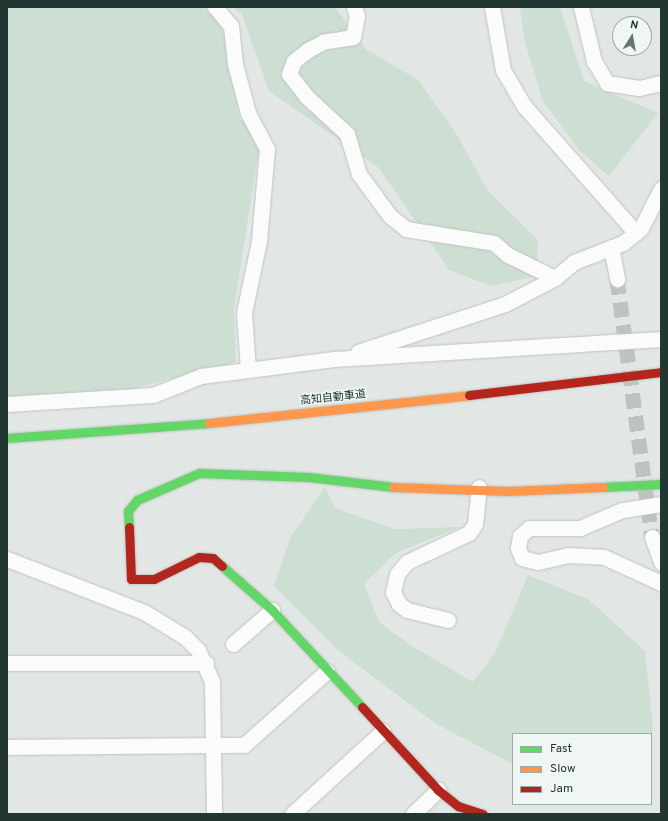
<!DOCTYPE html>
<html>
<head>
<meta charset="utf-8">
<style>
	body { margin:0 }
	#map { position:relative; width:668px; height:821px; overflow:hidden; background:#e2e7e5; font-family:Overpass,"Noto Sans JP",sans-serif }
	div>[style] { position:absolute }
	.green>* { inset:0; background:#cdded2 }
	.street-tunnel>* { height:15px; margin-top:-7.5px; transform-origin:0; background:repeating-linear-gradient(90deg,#bcc4c1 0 15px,transparent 0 23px) }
	.roads { filter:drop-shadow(0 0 1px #bfc4c2) drop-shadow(0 0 1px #bfc4c2) }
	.street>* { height:15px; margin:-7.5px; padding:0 7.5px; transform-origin:7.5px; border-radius:7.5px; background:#fbfbfb }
	.fast>* { height:9px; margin:-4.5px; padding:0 4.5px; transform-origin:4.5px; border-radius:4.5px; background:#63d668 }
	.slow>* { height:9px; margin:-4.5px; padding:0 4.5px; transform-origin:4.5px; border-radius:4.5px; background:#ff974d }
	.jam>* { height:9px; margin:-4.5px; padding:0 4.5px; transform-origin:4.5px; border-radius:4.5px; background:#b3261e }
	span { translate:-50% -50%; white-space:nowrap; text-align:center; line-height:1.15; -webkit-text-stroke:3px #f0f6f3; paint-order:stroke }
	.street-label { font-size:11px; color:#233732 }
	.frame { position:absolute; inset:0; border:8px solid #233732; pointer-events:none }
	.legend { position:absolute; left:512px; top:733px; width:140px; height:72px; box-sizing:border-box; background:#f0f6f3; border:1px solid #9eaaa6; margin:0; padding:5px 7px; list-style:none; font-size:12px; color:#233732 }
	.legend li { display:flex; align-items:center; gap:8px; height:20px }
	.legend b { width:20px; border:1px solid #9eaaa6 }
	.north { position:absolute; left:612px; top:16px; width:40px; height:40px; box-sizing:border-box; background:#f0f6f3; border:1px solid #9eaaa6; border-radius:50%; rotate:11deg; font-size:11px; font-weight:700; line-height:16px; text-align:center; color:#233732 }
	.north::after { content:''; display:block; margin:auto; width:14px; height:18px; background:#667571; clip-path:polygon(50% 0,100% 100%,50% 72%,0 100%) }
</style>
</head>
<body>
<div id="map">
	<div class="green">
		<div style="clip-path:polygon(7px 7px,203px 7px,216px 19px,223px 30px,240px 120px,246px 120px,259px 148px,234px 309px,236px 362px,125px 391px,7px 397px)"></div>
		<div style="clip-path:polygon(233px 7px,335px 7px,366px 49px,418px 80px,457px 135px,488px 191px,538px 240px,537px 276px,491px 286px,449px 270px,379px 168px,269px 91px,242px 15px)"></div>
		<div style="clip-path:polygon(520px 7px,560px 7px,584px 81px,658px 113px,609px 176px,579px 150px,543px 101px,525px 43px)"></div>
		<div style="clip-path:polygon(325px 487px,335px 508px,395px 529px,460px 527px,396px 553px,364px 584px,379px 622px,410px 645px,473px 682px,496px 651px,528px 575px,588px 599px,645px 651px,653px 728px,651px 740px,651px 734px,513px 734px,513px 764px,438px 725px,338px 650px,274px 586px,291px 536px)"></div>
	</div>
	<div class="street-tunnel">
		<div style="left:617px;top:279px;width:260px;rotate:82.3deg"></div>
	</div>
	<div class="roads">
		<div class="street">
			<div style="left:215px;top:7px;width:25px;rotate:50deg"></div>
			<div style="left:231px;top:26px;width:38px;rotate:84deg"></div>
			<div style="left:235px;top:64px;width:51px;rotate:75.1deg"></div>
			<div style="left:248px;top:113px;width:41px;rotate:62.2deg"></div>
			<div style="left:267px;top:149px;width:92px;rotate:95deg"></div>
			<div style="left:259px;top:241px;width:74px;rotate:101.8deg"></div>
			<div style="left:244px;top:313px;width:56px;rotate:85.9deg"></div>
			<div style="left:354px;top:7px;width:9px;rotate:72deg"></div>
			<div style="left:357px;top:16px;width:21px;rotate:101deg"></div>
			<div style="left:353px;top:37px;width:30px;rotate:171deg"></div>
			<div style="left:323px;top:42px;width:17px;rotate:152deg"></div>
			<div style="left:308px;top:50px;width:18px;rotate:142deg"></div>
			<div style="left:294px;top:61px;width:14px;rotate:111deg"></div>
			<div style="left:289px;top:74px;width:28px;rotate:52deg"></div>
			<div style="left:306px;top:96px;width:56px;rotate:42.8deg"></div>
			<div style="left:347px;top:134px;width:42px;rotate:73.3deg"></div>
			<div style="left:359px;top:174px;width:52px;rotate:53.6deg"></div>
			<div style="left:390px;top:216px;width:21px;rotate:39deg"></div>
			<div style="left:406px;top:229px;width:89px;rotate:9deg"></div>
			<div style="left:494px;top:243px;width:18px;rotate:41deg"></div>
			<div style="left:508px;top:255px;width:52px;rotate:26.1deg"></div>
			<div style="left:492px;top:7px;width:64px;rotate:80.1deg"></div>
			<div style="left:503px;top:70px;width:42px;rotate:59.7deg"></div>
			<div style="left:524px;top:106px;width:169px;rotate:48.6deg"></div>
			<div style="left:581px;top:7px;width:56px;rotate:76.5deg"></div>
			<div style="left:594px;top:61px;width:26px;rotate:59deg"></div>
			<div style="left:607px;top:83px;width:32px;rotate:9deg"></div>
			<div style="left:639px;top:88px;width:23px;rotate:-13deg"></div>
			<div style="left:611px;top:247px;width:33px;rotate:79deg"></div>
			<div style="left:358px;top:352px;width:155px;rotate:-18.1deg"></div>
			<div style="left:505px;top:304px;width:56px;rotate:-27.5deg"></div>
			<div style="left:555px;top:278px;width:25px;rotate:-40deg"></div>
			<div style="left:574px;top:262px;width:53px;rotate:-21.2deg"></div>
			<div style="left:623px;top:243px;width:23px;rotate:-40deg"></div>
			<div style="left:641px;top:228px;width:44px;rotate:-62.9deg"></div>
			<div style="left:7px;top:404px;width:146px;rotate:-3.5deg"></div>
			<div style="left:153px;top:395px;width:52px;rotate:-21.6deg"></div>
			<div style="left:201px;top:376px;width:134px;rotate:-7.3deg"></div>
			<div style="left:334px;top:359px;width:328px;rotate:-3.5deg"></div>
			<div style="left:661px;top:504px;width:39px;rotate:171deg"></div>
			<div style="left:622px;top:510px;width:46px;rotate:156.8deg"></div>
			<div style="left:580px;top:528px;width:51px;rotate:180deg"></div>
			<div style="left:529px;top:528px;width:12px;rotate:138deg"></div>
			<div style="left:520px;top:536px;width:12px;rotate:99deg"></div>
			<div style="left:518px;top:548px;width:11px;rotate:68deg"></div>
			<div style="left:522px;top:558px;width:16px;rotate:14deg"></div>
			<div style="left:538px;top:562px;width:31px;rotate:-13deg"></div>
			<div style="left:568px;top:555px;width:36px;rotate:3deg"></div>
			<div style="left:604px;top:557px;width:63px;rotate:24.5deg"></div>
			<div style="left:652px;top:537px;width:27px;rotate:70deg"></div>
			<div style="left:7px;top:559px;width:147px;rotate:21.1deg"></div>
			<div style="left:144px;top:612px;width:48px;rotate:31.4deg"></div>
			<div style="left:185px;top:637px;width:18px;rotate:45deg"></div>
			<div style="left:198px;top:650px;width:35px;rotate:66deg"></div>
			<div style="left:212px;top:682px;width:132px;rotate:89.1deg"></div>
			<div style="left:448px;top:620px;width:42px;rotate:-166.3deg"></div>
			<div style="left:407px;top:610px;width:10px;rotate:-143deg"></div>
			<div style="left:399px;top:604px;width:13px;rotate:-117deg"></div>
			<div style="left:393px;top:592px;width:18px;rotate:-77deg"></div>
			<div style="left:397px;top:574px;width:16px;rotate:-50deg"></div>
			<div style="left:407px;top:562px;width:68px;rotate:-25.1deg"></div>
			<div style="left:469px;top:533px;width:11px;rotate:-56deg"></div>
			<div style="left:475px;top:524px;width:37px;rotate:-84deg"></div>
			<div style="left:233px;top:644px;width:52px;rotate:-41.1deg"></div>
			<div style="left:7px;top:663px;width:199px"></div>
			<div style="left:7px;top:747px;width:237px;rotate:-0.5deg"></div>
			<div style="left:244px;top:745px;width:111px;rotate:-41.7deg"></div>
			<div style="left:292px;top:814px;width:123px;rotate:-42.4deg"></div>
			<div style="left:413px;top:814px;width:35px;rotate:-44deg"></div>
		</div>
		<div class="fast">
			<div style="left:7px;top:438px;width:203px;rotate:-4.2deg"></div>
			<div style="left:603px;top:487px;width:58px;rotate:-3deg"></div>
			<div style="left:129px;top:527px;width:16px;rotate:-94deg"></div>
			<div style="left:128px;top:511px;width:14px;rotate:-51deg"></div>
			<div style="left:137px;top:500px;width:68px;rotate:-23.5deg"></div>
			<div style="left:199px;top:473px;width:110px;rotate:2.1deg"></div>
			<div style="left:309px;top:477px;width:85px;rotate:6.8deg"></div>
			<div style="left:222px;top:566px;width:67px;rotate:41.3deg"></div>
			<div style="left:272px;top:610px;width:132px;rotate:47.1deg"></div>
		</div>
		<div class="slow">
			<div style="left:209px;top:423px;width:262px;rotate:-6.1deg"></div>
			<div style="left:393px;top:487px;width:115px;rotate:2deg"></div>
			<div style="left:508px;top:491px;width:95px;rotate:-2.4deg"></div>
		</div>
		<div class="jam">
			<div style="left:469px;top:395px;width:193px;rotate:-6.8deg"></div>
			<div style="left:129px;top:527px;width:52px;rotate:87.8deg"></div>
			<div style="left:131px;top:579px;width:23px"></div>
			<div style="left:154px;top:579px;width:50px;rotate:-26.1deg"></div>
			<div style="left:199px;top:557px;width:14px;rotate:4deg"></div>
			<div style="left:213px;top:558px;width:12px;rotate:42deg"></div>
			<div style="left:362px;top:707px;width:113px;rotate:47.5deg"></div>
			<div style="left:438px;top:790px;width:26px;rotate:39deg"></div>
			<div style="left:458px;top:806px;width:26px;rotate:18deg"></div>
		</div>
	</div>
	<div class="street-label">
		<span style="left:333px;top:398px;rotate:-6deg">高知自動車道</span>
	</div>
	<div class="frame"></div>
	<ul class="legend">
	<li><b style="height:5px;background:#63d668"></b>Fast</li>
	<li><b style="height:5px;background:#ff974d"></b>Slow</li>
	<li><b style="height:5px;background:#b3261e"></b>Jam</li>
	</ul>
	<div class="north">N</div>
</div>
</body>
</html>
